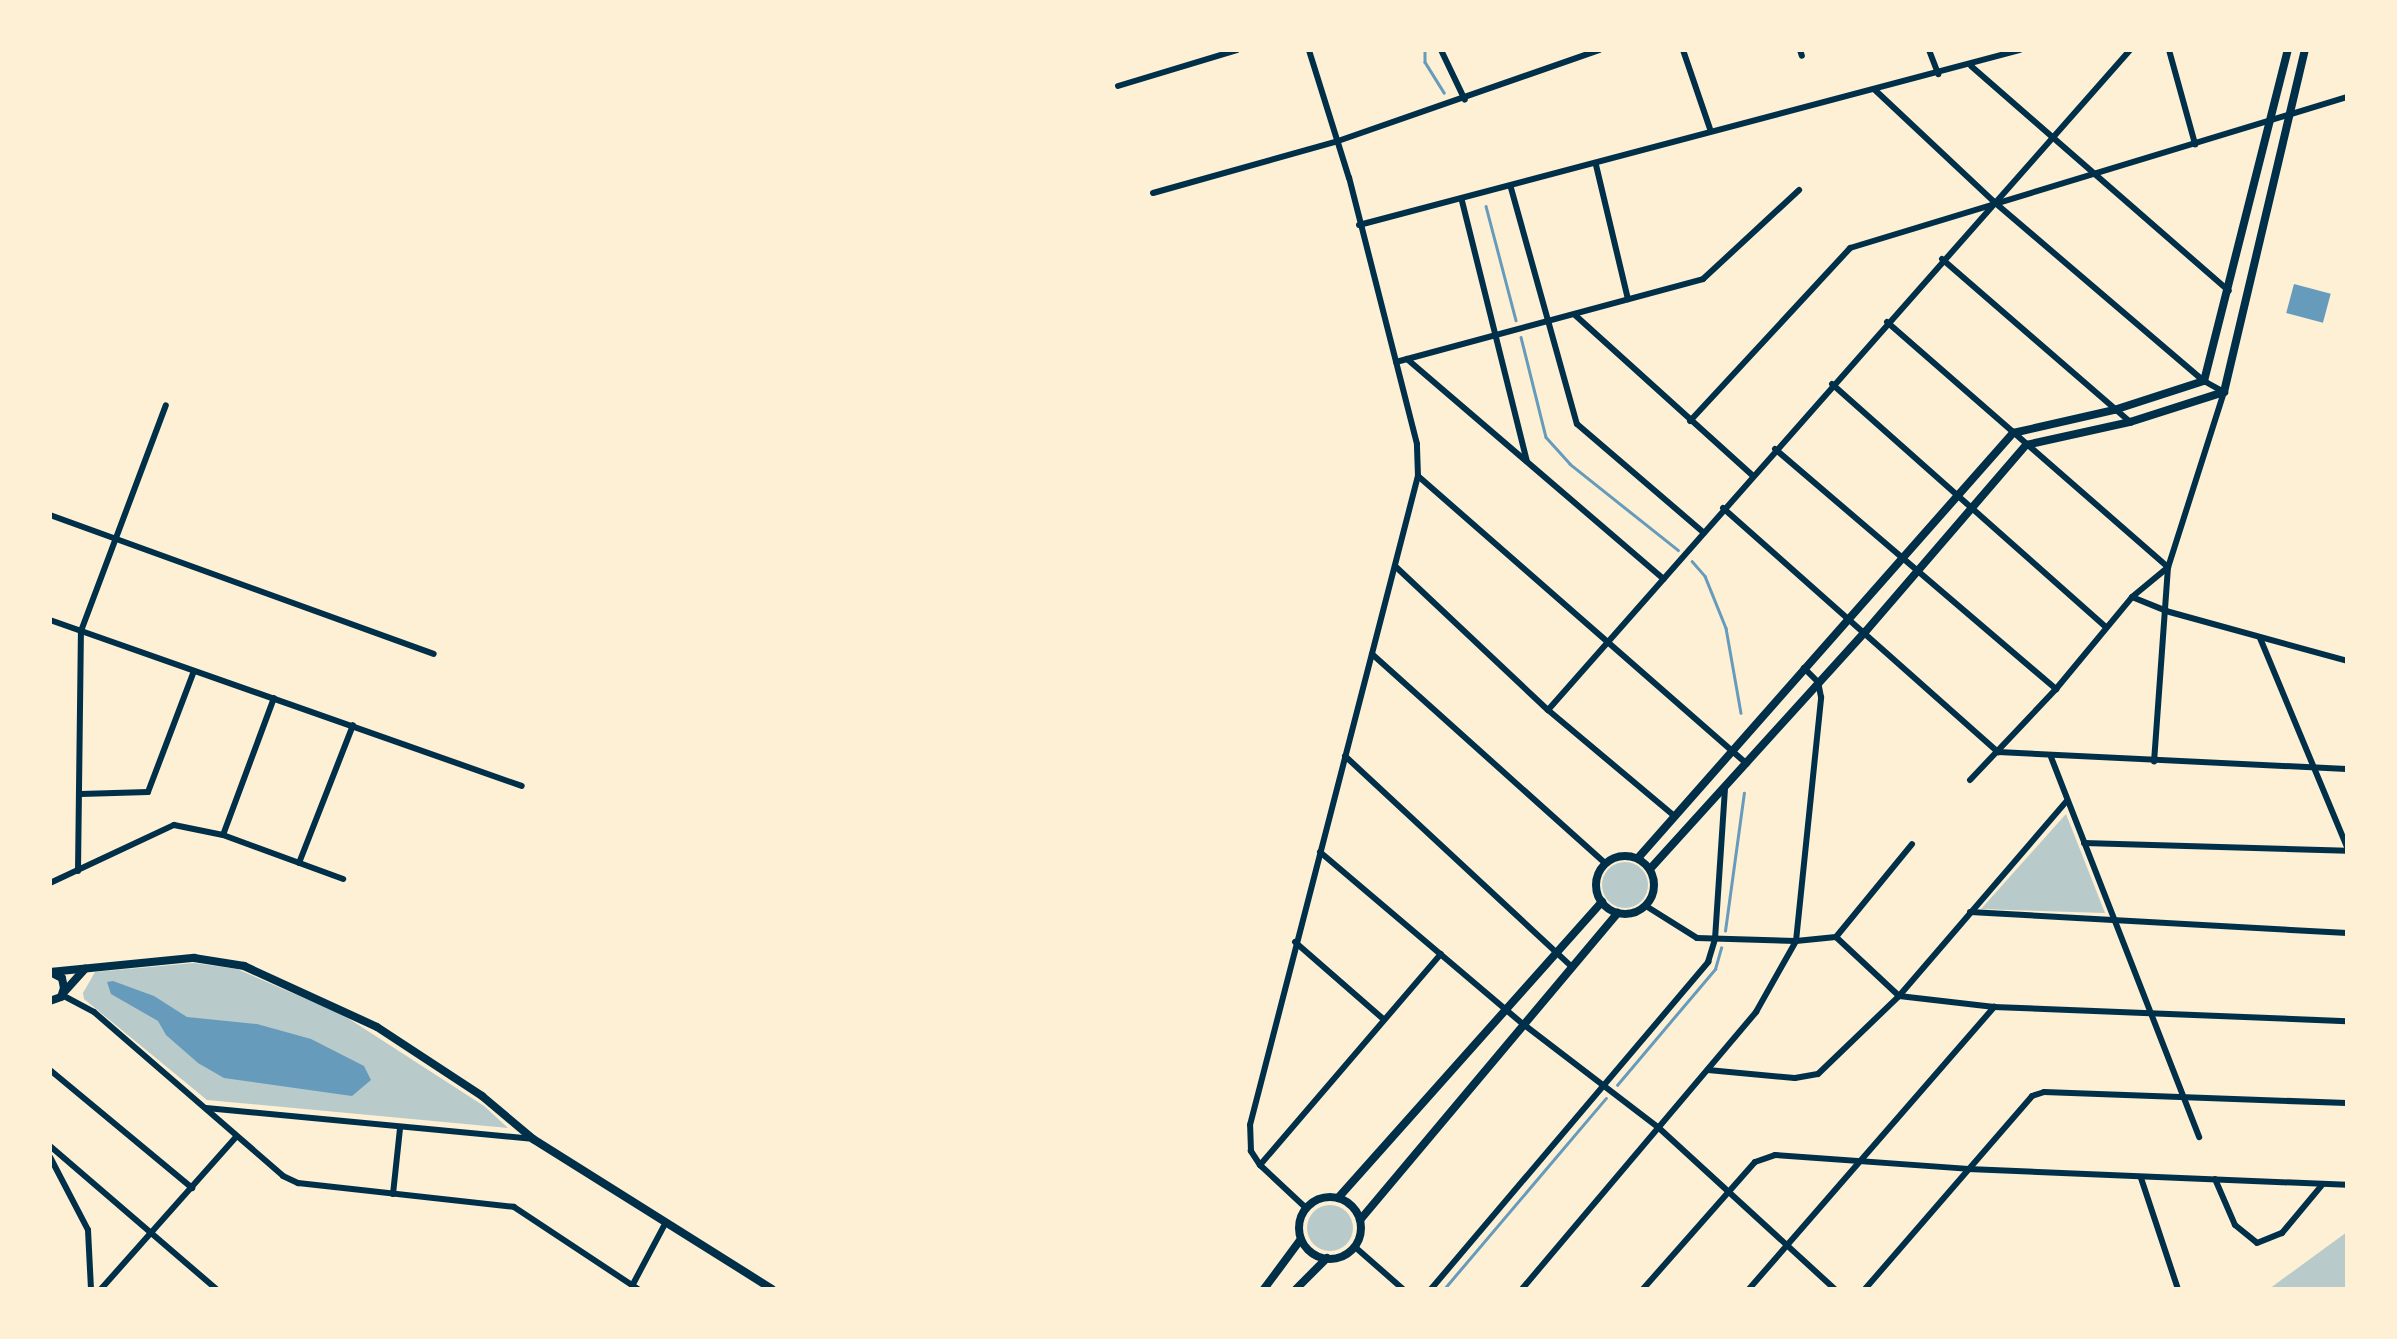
<!DOCTYPE html>
<html>
<head>
<meta charset="utf-8">
<style>
  body { margin:0 }
  #map { position:relative; width:2397px; height:1339px; overflow:hidden; background:#fdf0d5; font-family:Jost,sans-serif }
  div>[style] { position:absolute }
  .green>* { inset:0; background:#b9caca }
  .round { border-radius:50% }
  .water>* { inset:0; background:#669bbc; transform-origin:0 0 }
  .stream>* { height:2.5px; margin:-1.25px; padding:0 1.25px; transform-origin:1.25px; border-radius:1.25px; background:#669bbc }
  .minor>* { height:6px; margin:-3px; padding:0 3px; transform-origin:3px; border-radius:3px; background:#003049 }
  .tertiary>* { height:8px; margin:-4px; padding:0 4px; transform-origin:4px; border-radius:4px; background:#003049 }
  .tertiary>.ring { margin:-4px; padding:0; box-sizing:content-box; background:none; border:8px solid #003049; border-radius:50% }
  span { translate:-50% -50%; white-space:nowrap; text-align:center; line-height:1.15; -webkit-text-stroke:9px #fdf0d5; paint-order:stroke }
  .frame { position:absolute; inset:0; border:52px solid #fdf0d5; pointer-events:none }
</style>
</head>
<body>
<div id="map">
  <div class="green">
    <i style="clip-path:polygon(2066px 814px,2105px 913px,1981px 909px)"></i>
    <i class="round" style="left:1602px;top:862px;width:46px;height:46px"></i>
    <i style="clip-path:polygon(194px 963px,237px 969px,343px 1015px,484px 1106px,508px 1128px,207px 1100px,84px 999px,83px 993px,95px 972px)"></i>
    <i class="round" style="left:1307px;top:1205px;width:46px;height:46px"></i>
    <i style="clip-path:polygon(2347px 1232px,2347px 1289px,2269px 1289px)"></i>
  </div>
  <div class="water">
    <i style="left:2294px;top:284px;width:38px;height:30px;rotate:15deg"></i>
    <i style="clip-path:polygon(113px 981px,154px 996px,187px 1017px,257px 1024px,311px 1039px,364px 1066px,371px 1080px,352px 1096px,224px 1078px,198px 1063px,166px 1035px,158px 1021px,111px 994px,107px 982px)"></i>
  </div>
  <div class="stream">
    <i style="left:1425px;top:50px;width:12px;rotate:90deg"></i>
    <i style="left:1425px;top:62px;width:36px;rotate:58deg"></i>
    <i style="left:1486px;top:206px;width:118px;rotate:75.3deg"></i>
    <i style="left:1521px;top:337px;width:103px;rotate:76deg"></i>
    <i style="left:1546px;top:437px;width:36px;rotate:48deg"></i>
    <i style="left:1570px;top:464px;width:138px;rotate:38.5deg"></i>
    <i style="left:1692px;top:561px;width:20px;rotate:49deg"></i>
    <i style="left:1705px;top:576px;width:56px;rotate:68deg"></i>
    <i style="left:1726px;top:628px;width:86px;rotate:80deg"></i>
    <i style="left:1725px;top:931px;width:139px;rotate:-82.2deg"></i>
    <i style="left:1617px;top:1085px;width:152px;rotate:-49.8deg"></i>
    <i style="left:1715px;top:969px;width:22px;rotate:-74deg"></i>
    <i style="left:1444px;top:1289px;width:250px;rotate:-49.7deg"></i>
  </div>
  <div class="minor">
    <i style="left:1441px;top:50px;width:55px;rotate:64.4deg"></i>
    <i style="left:1683px;top:50px;width:83px;rotate:71.1deg"></i>
    <i style="left:1800px;top:50px;width:6px;rotate:72deg"></i>
    <i style="left:1929px;top:50px;width:26px;rotate:69deg"></i>
    <i style="left:2169px;top:50px;width:98px;rotate:74.5deg"></i>
    <i style="left:1971px;top:66px;width:342px;rotate:41.1deg"></i>
    <i style="left:1118px;top:86px;width:124px;rotate:-16.8deg"></i>
    <i style="left:1875px;top:90px;width:162px;rotate:43.2deg"></i>
    <i style="left:1993px;top:201px;width:277px;rotate:40.5deg"></i>
    <i style="left:2204px;top:381px;width:23px;rotate:29deg"></i>
    <i style="left:2224px;top:392px;width:184px;rotate:107.7deg"></i>
    <i style="left:2168px;top:567px;width:195px;rotate:94.1deg"></i>
    <i style="left:1596px;top:165px;width:138px;rotate:76.6deg"></i>
    <i style="left:1511px;top:188px;width:245px;rotate:74.4deg"></i>
    <i style="left:1577px;top:424px;width:167px;rotate:40.6deg"></i>
    <i style="left:1153px;top:193px;width:192px;rotate:-15.7deg"></i>
    <i style="left:1338px;top:141px;width:277px;rotate:-19.2deg"></i>
    <i style="left:1462px;top:201px;width:268px;rotate:76deg"></i>
    <i style="left:1359px;top:225px;width:684px;rotate:-14.83deg"></i>
    <i style="left:1942px;top:259px;width:249px;rotate:40.9deg"></i>
    <i style="left:1575px;top:315px;width:239px;rotate:42.1deg"></i>
    <i style="left:1887px;top:322px;width:373px;rotate:41.1deg"></i>
    <i style="left:1407px;top:359px;width:338px;rotate:40.6deg"></i>
    <i style="left:1396px;top:362px;width:318px;rotate:-15.1deg"></i>
    <i style="left:1703px;top:279px;width:131px;rotate:-42.8deg"></i>
    <i style="left:1832px;top:384px;width:365px;rotate:41.6deg"></i>
    <i style="left:1690px;top:421px;width:236px;rotate:-47.2deg"></i>
    <i style="left:1850px;top:248px;width:519px;rotate:-16.9deg"></i>
    <i style="left:1775px;top:449px;width:370px;rotate:40.5deg"></i>
    <i style="left:1418px;top:476px;width:437px;rotate:41.2deg"></i>
    <i style="left:1723px;top:508px;width:368px;rotate:41.6deg"></i>
    <i style="left:1998px;top:752px;width:349px;rotate:2.8deg"></i>
    <i style="left:50px;top:515px;width:408px;rotate:19.9deg"></i>
    <i style="left:1395px;top:566px;width:210px;rotate:43.3deg"></i>
    <i style="left:1548px;top:710px;width:163px;rotate:40deg"></i>
    <i style="left:2132px;top:597px;width:37px;rotate:22deg"></i>
    <i style="left:2166px;top:611px;width:188px;rotate:15.4deg"></i>
    <i style="left:50px;top:620px;width:500px;rotate:19.38deg"></i>
    <i style="left:2260px;top:638px;width:226px;rotate:67.4deg"></i>
    <i style="left:1372px;top:654px;width:313px;rotate:41.9deg"></i>
    <i style="left:1548px;top:710px;width:880px;rotate:-48.59deg"></i>
    <i style="left:1345px;top:756px;width:309px;rotate:42.9deg"></i>
    <i style="left:2051px;top:757px;width:408px;rotate:68.7deg"></i>
    <i style="left:1970px;top:780px;width:125px;rotate:-46.6deg"></i>
    <i style="left:2056px;top:689px;width:119px;rotate:-50.4deg"></i>
    <i style="left:2132px;top:597px;width:45px;rotate:-39.6deg"></i>
    <i style="left:81px;top:794px;width:67px;rotate:-1.7deg"></i>
    <i style="left:148px;top:792px;width:129px;rotate:-69.2deg"></i>
    <i style="left:223px;top:835px;width:146px;rotate:-69.6deg"></i>
    <i style="left:2084px;top:843px;width:263px;rotate:1.7deg"></i>
    <i style="left:1320px;top:852px;width:266px;rotate:40.3deg"></i>
    <i style="left:1523px;top:1024px;width:171px;rotate:37.4deg"></i>
    <i style="left:1659px;top:1128px;width:239px;rotate:42.5deg"></i>
    <i style="left:299px;top:863px;width:148px;rotate:-68.6deg"></i>
    <i style="left:78px;top:871px;width:240px;rotate:-89.3deg"></i>
    <i style="left:81px;top:631px;width:241px;rotate:-69.4deg"></i>
    <i style="left:50px;top:883px;width:137px;rotate:-25.1deg"></i>
    <i style="left:174px;top:825px;width:50px;rotate:11.5deg"></i>
    <i style="left:223px;top:835px;width:128px;rotate:20.1deg"></i>
    <i style="left:1646px;top:906px;width:60px;rotate:32.1deg"></i>
    <i style="left:1697px;top:938px;width:99px;rotate:1.7deg"></i>
    <i style="left:1796px;top:941px;width:40px;rotate:-5.7deg"></i>
    <i style="left:1836px;top:937px;width:120px;rotate:-50.7deg"></i>
    <i style="left:1970px;top:912px;width:378px;rotate:3.2deg"></i>
    <i style="left:1836px;top:937px;width:86px;rotate:43.1deg"></i>
    <i style="left:1899px;top:996px;width:96px;rotate:6.6deg"></i>
    <i style="left:1994px;top:1007px;width:353px;rotate:2.3deg"></i>
    <i style="left:1295px;top:942px;width:116px;rotate:41.1deg"></i>
    <i style="left:62px;top:995px;width:36px;rotate:28deg"></i>
    <i style="left:94px;top:1012px;width:250px;rotate:40.9deg"></i>
    <i style="left:283px;top:1176px;width:17px;rotate:25deg"></i>
    <i style="left:298px;top:1183px;width:217px;rotate:6.3deg"></i>
    <i style="left:514px;top:1207px;width:149px;rotate:33.5deg"></i>
    <i style="left:50px;top:1070px;width:185px;rotate:39.7deg"></i>
    <i style="left:1708px;top:1070px;width:87px;rotate:5.3deg"></i>
    <i style="left:1795px;top:1078px;width:23px;rotate:-10deg"></i>
    <i style="left:1818px;top:1074px;width:112px;rotate:-43.9deg"></i>
    <i style="left:1899px;top:996px;width:256px;rotate:-49.3deg"></i>
    <i style="left:206px;top:1108px;width:327px;rotate:5.4deg"></i>
    <i style="left:50px;top:1146px;width:219px;rotate:40.7deg"></i>
    <i style="left:50px;top:1157px;width:82px;rotate:62.5deg"></i>
    <i style="left:88px;top:1230px;width:59px;rotate:87.1deg"></i>
    <i style="left:1260px;top:1165px;width:278px;rotate:-49.4deg"></i>
    <i style="left:2141px;top:1178px;width:117px;rotate:71.6deg"></i>
    <i style="left:2215px;top:1179px;width:50px;rotate:66.5deg"></i>
    <i style="left:2235px;top:1225px;width:28px;rotate:39deg"></i>
    <i style="left:2257px;top:1243px;width:27px;rotate:-22deg"></i>
    <i style="left:2282px;top:1233px;width:62px;rotate:-50.2deg"></i>
    <i style="left:393px;top:1194px;width:65px;rotate:-83.9deg"></i>
    <i style="left:1306px;top:1208px;width:63px;rotate:-136.9deg"></i>
    <i style="left:1260px;top:1165px;width:17px;rotate:-123deg"></i>
    <i style="left:1251px;top:1151px;width:26px;rotate:-92deg"></i>
    <i style="left:1250px;top:1125px;width:670px;rotate:-75.49deg"></i>
    <i style="left:1418px;top:476px;width:32px;rotate:-92deg"></i>
    <i style="left:1417px;top:444px;width:275px;rotate:-104.3deg"></i>
    <i style="left:1349px;top:178px;width:134px;rotate:-107.4deg"></i>
    <i style="left:1355px;top:1247px;width:64px;rotate:41.2deg"></i>
    <i style="left:632px;top:1286px;width:72px;rotate:-62deg"></i>
    <i style="left:101px;top:1289px;width:203px;rotate:-48.4deg"></i>
    <i style="left:1431px;top:1289px;width:429px;rotate:-49.7deg"></i>
    <i style="left:1708px;top:962px;width:24px;rotate:-73deg"></i>
    <i style="left:1715px;top:939px;width:152px;rotate:-86.2deg"></i>
    <i style="left:1522px;top:1289px;width:363px;rotate:-49.8deg"></i>
    <i style="left:1756px;top:1012px;width:81px;rotate:-60.6deg"></i>
    <i style="left:1796px;top:941px;width:245px;rotate:-84.1deg"></i>
    <i style="left:1821px;top:697px;width:15px;rotate:-101deg"></i>
    <i style="left:1818px;top:682px;width:20px;rotate:-135deg"></i>
    <i style="left:1643px;top:1289px;width:169px;rotate:-48.6deg"></i>
    <i style="left:1755px;top:1162px;width:21px;rotate:-19deg"></i>
    <i style="left:1775px;top:1155px;width:194px;rotate:4.1deg"></i>
    <i style="left:1968px;top:1169px;width:379px;rotate:2.4deg"></i>
    <i style="left:1749px;top:1289px;width:374px;rotate:-49deg"></i>
    <i style="left:1865px;top:1289px;width:255px;rotate:-49.1deg"></i>
    <i style="left:2032px;top:1096px;width:13px;rotate:-18deg"></i>
    <i style="left:2044px;top:1092px;width:303px;rotate:2.1deg"></i>
  </div>
  <div class="tertiary">
    <i class="ring" style="left:1596px;top:856px;width:50px;height:50px"></i>
    <i style="left:1638px;top:858px;width:567px;rotate:-48.58deg"></i>
    <i style="left:2013px;top:433px;width:104px;rotate:-12.8deg"></i>
    <i style="left:2114px;top:410px;width:95px;rotate:-17.9deg"></i>
    <i style="left:2204px;top:381px;width:341px;rotate:-75.8deg"></i>
    <i style="left:1650px;top:869px;width:321px;rotate:-47.8deg"></i>
    <i style="left:1866px;top:631px;width:245px;rotate:-49.3deg"></i>
    <i style="left:2026px;top:445px;width:107px;rotate:-12.5deg"></i>
    <i style="left:2130px;top:422px;width:99px;rotate:-17.7deg"></i>
    <i style="left:2224px;top:392px;width:351px;rotate:-76.7deg"></i>
    <i style="left:50px;top:972px;width:145px;rotate:-5.6deg"></i>
    <i style="left:194px;top:958px;width:51px;rotate:9.1deg"></i>
    <i style="left:244px;top:966px;width:146px;rotate:24.6deg"></i>
    <i style="left:377px;top:1027px;width:126px;rotate:33.3deg"></i>
    <i style="left:482px;top:1096px;width:67px;rotate:40.1deg"></i>
    <i style="left:533px;top:1139px;width:282px;rotate:32.1deg"></i>
    <i style="left:50px;top:972px;width:13px;rotate:27deg"></i>
    <i style="left:62px;top:978px;width:10px;rotate:79deg"></i>
    <i style="left:64px;top:988px;width:9px;rotate:108deg"></i>
    <i style="left:61px;top:997px;width:12px;rotate:160deg"></i>
    <i style="left:65px;top:991px;width:30px;rotate:-48deg"></i>
    <i class="ring" style="left:1299px;top:1197px;width:54px;height:54px"></i>
    <i style="left:1338px;top:1198px;width:397px;rotate:-48.3deg"></i>
    <i style="left:1360px;top:1220px;width:401px;rotate:-50deg"></i>
    <i style="left:1264px;top:1289px;width:62px;rotate:-53.5deg"></i>
    <i style="left:1296px;top:1289px;width:44px;rotate:-45deg"></i>
  </div>
  <div class="frame"></div>
</div>
</body>
</html>
